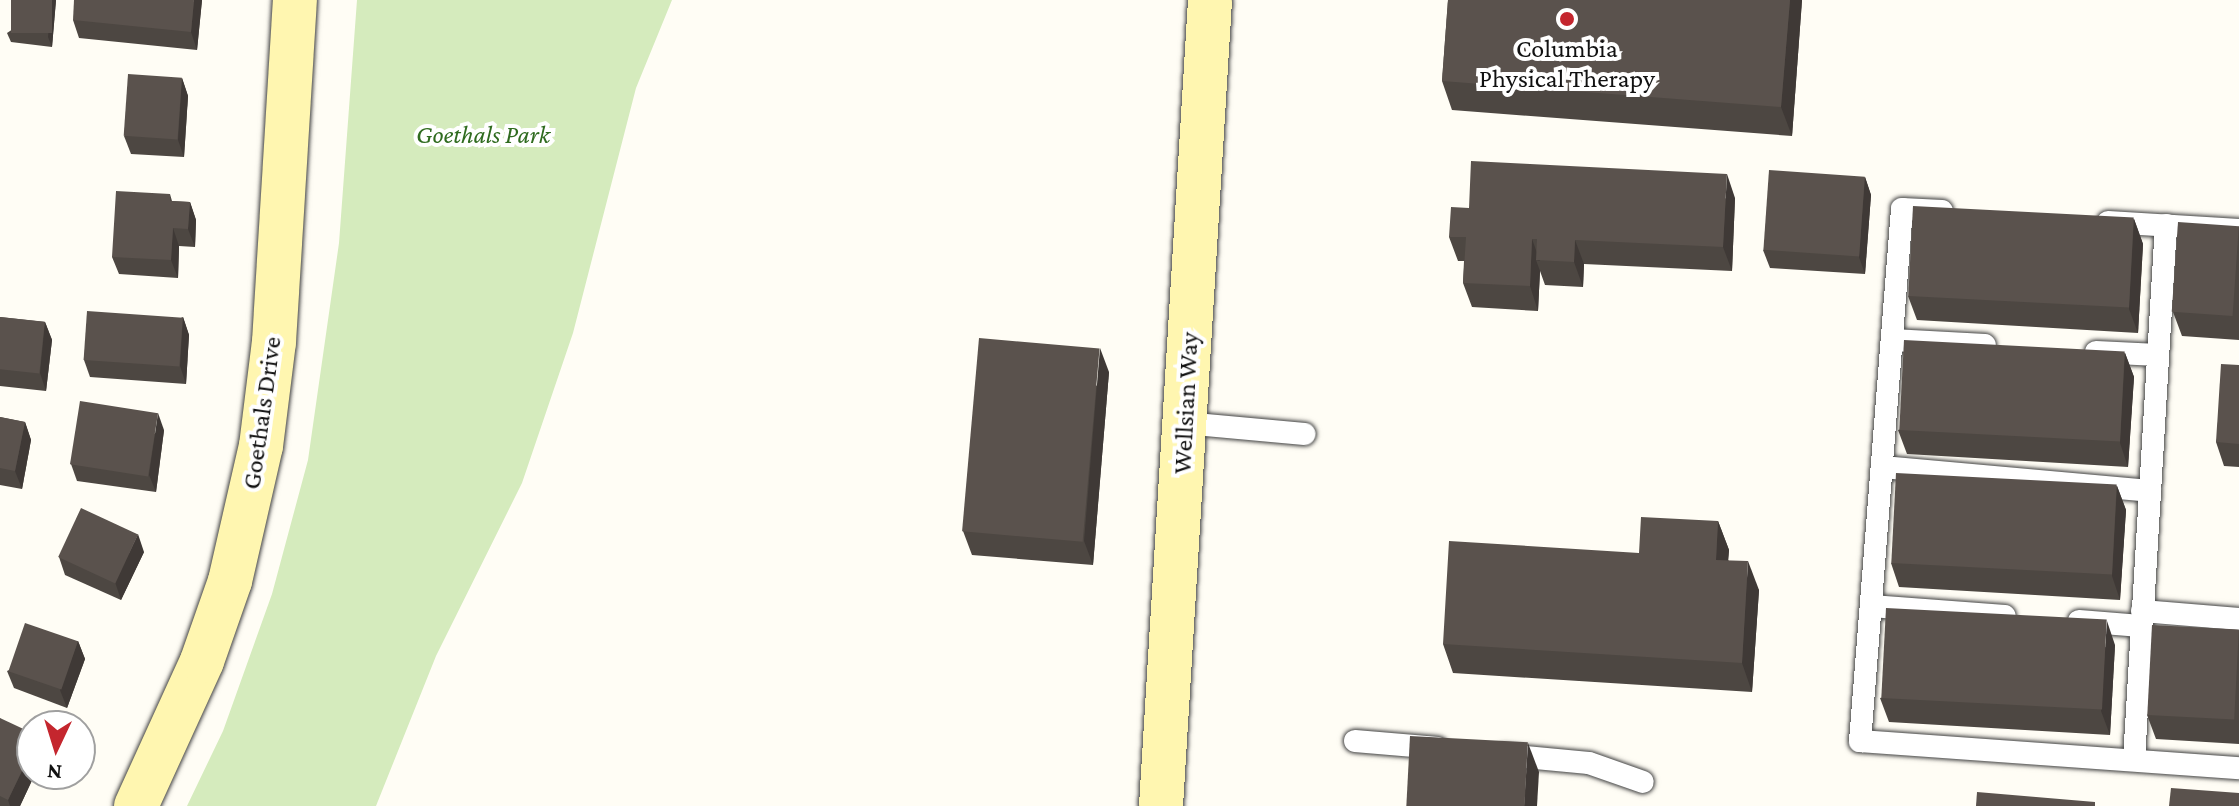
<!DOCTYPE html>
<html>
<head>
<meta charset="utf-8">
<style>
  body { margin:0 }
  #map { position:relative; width:2239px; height:806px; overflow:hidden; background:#fffdf5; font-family:"Crimson Pro",serif }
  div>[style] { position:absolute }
  .green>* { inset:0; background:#d5ebbd }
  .roads { filter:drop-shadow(0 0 2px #444) drop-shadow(0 0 2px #444) }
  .lane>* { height:22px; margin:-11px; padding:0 11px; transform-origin:11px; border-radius:11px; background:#fff }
  .secondary>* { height:44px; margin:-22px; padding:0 22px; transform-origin:22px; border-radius:22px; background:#fff6b0 }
  .wall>* { inset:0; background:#4d4742 }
  .shaded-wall>* { inset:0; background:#3f3936 }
  .building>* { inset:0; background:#5a524d; transform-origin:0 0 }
  .dots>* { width:22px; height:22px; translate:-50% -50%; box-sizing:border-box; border:4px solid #fff; border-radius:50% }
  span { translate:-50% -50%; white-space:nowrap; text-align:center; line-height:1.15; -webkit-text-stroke:8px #fff; paint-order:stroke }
  .poi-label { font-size:26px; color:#111 }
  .park-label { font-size:26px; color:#2f6b1f; font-style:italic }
  .street-label { font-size:26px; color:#111 }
  .north { position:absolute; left:16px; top:710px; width:80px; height:80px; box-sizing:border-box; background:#fff; border:2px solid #a0a0a0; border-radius:50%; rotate:184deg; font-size:22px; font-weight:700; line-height:32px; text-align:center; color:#111 }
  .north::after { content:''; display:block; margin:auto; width:28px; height:36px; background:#c4262e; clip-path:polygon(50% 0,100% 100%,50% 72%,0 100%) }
</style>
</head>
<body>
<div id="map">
  <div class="green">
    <i style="clip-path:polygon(357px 0,672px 0,636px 88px,573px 333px,522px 483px,436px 656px,376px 806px,187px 806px,223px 731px,272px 594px,308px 460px,339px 243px)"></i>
  </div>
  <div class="roads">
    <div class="lane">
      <i style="left:1942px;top:211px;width:40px;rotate:-177.1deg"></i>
      <i style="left:1902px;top:209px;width:534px;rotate:94.51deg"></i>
      <i style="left:1860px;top:741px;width:380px;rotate:4.1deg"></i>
      <i style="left:2108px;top:222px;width:131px;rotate:3.5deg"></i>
      <i style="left:1892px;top:340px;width:93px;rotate:3.1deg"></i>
      <i style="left:2096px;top:352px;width:62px;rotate:2.8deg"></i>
      <i style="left:1184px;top:423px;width:121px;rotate:5.2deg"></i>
      <i style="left:1882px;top:467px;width:269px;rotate:5.1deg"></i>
      <i style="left:1871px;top:606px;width:134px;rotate:4.3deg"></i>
      <i style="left:2142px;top:611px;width:97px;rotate:4.7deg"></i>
      <i style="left:2079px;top:621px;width:62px;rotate:4.6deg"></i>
      <i style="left:1355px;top:741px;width:83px;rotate:4.8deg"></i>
      <i style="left:1504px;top:755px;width:85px;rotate:5.4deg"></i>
      <i style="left:1589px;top:763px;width:57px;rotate:19.4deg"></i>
      <i style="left:2134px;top:760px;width:536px;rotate:-86.58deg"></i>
    </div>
    <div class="secondary">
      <i style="left:136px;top:806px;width:159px;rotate:-65.5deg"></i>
      <i style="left:202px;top:661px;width:85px;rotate:-70.7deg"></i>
      <i style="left:230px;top:581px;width:139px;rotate:-77.1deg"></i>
      <i style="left:261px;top:446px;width:105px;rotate:-82.9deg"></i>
      <i style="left:274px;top:342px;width:343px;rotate:-86.5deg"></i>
      <i style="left:1161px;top:806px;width:807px;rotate:-86.52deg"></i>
    </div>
  </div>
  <div class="wall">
    <i style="clip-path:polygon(56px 0,52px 47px,11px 42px,7px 33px)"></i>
    <i style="clip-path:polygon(202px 0,197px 50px,79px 38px,73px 20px)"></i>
    <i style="clip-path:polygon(1448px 0,1802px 0,1792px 136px,1452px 110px,1442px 81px)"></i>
    <i style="clip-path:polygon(182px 78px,188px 96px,184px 157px,131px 154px,124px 136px)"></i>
    <i style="clip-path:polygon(1865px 177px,1871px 195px,1865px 274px,1770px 268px,1763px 250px)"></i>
    <i style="clip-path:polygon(170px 194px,172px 201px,190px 202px,196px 220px,195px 247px,179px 246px,178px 278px,119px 274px,112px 257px)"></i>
    <i style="clip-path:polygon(1735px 198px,1732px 271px,1584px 264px,1583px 287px,1545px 285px,1540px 271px,1538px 311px,1472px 307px,1463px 283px,1464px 261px,1458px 261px,1449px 237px,1469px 208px)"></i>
    <i style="clip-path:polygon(2134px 219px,2143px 244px,2138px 333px,1917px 320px,1908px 296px)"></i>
    <i style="clip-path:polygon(2239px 226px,2239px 340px,2182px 336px,2173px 312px)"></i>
    <i style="clip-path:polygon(0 317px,45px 322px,52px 340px,46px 391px,0 386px)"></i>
    <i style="clip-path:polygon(183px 317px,189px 335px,186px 384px,90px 377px,84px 360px)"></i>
    <i style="clip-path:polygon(2125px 353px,2134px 377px,2128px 467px,1907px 454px,1898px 430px)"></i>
    <i style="clip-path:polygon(2239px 365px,2239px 467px,2224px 466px,2216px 442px)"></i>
    <i style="clip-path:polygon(1109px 372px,1093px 565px,972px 555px,963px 531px)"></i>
    <i style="clip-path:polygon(0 417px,25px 422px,31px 440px,22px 489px,0 485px)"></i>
    <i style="clip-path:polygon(164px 430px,156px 492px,77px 481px,71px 464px)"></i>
    <i style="clip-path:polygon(2117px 486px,2126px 510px,2120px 600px,1899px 587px,1891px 563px)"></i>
    <i style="clip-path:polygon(1718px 521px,1729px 550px,1728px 560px,1759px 590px,1752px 692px,1453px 673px,1443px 644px,1639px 553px)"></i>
    <i style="clip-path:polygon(144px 552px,121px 600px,65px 575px,59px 557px)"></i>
    <i style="clip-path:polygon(2239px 630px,2239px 744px,2156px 739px,2147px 715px)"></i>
    <i style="clip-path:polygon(78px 641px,85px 659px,67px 708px,14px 688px,7px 671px)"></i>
    <i style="clip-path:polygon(2115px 645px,2110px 735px,1889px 722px,1880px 698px)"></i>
    <i style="clip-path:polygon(0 718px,32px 774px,35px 774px,20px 806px,0 806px)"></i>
  </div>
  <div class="shaded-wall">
    <i style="clip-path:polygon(52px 0,56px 0,52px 47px,48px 37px)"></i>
    <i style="clip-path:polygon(194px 0,202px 0,197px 50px,191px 32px)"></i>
    <i style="clip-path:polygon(1790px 0,1802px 0,1792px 136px,1781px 107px)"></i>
    <i style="clip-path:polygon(182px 78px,188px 96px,184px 157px,178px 140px)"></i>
    <i style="clip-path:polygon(1727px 174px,1735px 198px,1732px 271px,1723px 247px)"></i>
    <i style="clip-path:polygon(1865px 177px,1871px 195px,1865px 274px,1859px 257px)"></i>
    <i style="clip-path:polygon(190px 202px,196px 220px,195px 247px,188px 229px)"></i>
    <i style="clip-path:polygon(2134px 219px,2143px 244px,2138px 333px,2129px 309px)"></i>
    <i style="clip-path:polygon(173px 228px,179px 246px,178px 278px,171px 260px)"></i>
    <i style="clip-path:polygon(1532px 239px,1540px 261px,1536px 260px,1540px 271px,1538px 311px,1530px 286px)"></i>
    <i style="clip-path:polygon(1575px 240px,1584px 264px,1583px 287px,1574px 262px)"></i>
    <i style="clip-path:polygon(183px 317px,189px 335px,186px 384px,180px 366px)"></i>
    <i style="clip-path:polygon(45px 322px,52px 340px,46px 391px,40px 373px)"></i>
    <i style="clip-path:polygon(1100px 348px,1109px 372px,1093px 565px,1084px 541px)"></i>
    <i style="clip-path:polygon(2125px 353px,2134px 377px,2128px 467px,2120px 443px)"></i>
    <i style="clip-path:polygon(158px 413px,164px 430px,156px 492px,149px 475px)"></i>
    <i style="clip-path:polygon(25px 422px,31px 440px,22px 489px,15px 471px)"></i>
    <i style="clip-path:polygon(2117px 486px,2126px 510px,2120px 600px,2112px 576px)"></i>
    <i style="clip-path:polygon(1718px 521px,1729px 550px,1726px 589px,1716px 560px)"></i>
    <i style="clip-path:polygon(138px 534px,144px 552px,121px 600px,115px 582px)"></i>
    <i style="clip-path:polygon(1748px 561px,1759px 590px,1752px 692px,1742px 663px)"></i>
    <i style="clip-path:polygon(2107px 621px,2115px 645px,2110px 735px,2101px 711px)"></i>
    <i style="clip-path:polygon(78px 641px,85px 659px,67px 708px,60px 690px)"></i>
    <i style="clip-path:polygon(1528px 743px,1539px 772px,1537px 806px,1524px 806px)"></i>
    <i style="clip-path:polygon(32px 750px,32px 774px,35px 774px,20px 806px,10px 806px,8px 800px)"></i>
  </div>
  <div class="building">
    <i style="left:11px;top:0;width:41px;height:33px"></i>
    <i style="clip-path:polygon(74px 0,194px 0,191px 32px,73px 20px)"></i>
    <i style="clip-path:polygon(1448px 0,1790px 0,1781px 107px,1442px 81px)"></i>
    <i style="left:128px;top:74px;width:54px;height:62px;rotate:4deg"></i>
    <i style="clip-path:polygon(1471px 161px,1727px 174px,1723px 247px,1575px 240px,1574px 262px,1536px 260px,1537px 239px,1532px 239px,1530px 286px,1463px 283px,1466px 237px,1449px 237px,1451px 207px,1469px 208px)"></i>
    <i style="left:1769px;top:170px;width:96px;height:80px;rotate:4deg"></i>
    <i style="clip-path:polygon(116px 191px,170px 194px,170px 201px,190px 202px,188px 229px,173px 228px,171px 260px,112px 257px)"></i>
    <i style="left:1913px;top:206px;width:221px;height:90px;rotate:3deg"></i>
    <i style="left:2178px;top:222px;width:61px;height:90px;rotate:4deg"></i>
    <i style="left:87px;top:311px;width:96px;height:49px;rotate:4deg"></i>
    <i style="left:0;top:317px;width:45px;height:52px;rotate:6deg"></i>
    <i style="left:979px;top:338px;width:121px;height:194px;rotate:5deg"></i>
    <i style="left:1904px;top:340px;width:221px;height:90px;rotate:3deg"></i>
    <i style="clip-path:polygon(2221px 364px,2239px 365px,2239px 444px,2216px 442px)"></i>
    <i style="left:80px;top:401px;width:79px;height:64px;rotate:9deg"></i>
    <i style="clip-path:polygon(0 417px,25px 422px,15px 471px,0 468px)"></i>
    <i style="left:1896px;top:473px;width:221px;height:90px;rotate:3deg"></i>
    <i style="left:81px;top:508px;width:63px;height:54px;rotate:25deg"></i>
    <i style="clip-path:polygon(1641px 517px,1718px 521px,1716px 560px,1748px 561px,1742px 663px,1443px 644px,1449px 541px,1639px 553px)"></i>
    <i style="left:1886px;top:608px;width:221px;height:90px;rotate:3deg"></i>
    <i style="left:25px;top:623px;width:56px;height:51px;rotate:19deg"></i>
    <i style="left:2152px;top:625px;width:87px;height:90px;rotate:3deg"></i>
    <i style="clip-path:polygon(0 718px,32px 733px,32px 750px,8px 800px,0 796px)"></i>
    <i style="left:1410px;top:736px;width:118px;height:70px;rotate:3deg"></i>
    <i style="clip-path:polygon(2171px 788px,2239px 793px,2239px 806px,2169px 806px)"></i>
    <i style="clip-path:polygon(1977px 792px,2095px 802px,2095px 806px,1976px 806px)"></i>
  </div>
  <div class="dots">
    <i style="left:1567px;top:19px;background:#c4262e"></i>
  </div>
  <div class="poi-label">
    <span style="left:1567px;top:64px">Columbia<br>Physical Therapy</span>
  </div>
  <div class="park-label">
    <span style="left:483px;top:135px">Goethals Park</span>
  </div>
  <div class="street-label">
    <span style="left:1186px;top:403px;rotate:-87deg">Wellsian Way</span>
    <span style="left:262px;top:413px;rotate:-82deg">Goethals Drive</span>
  </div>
  <div class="north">N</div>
</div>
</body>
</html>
